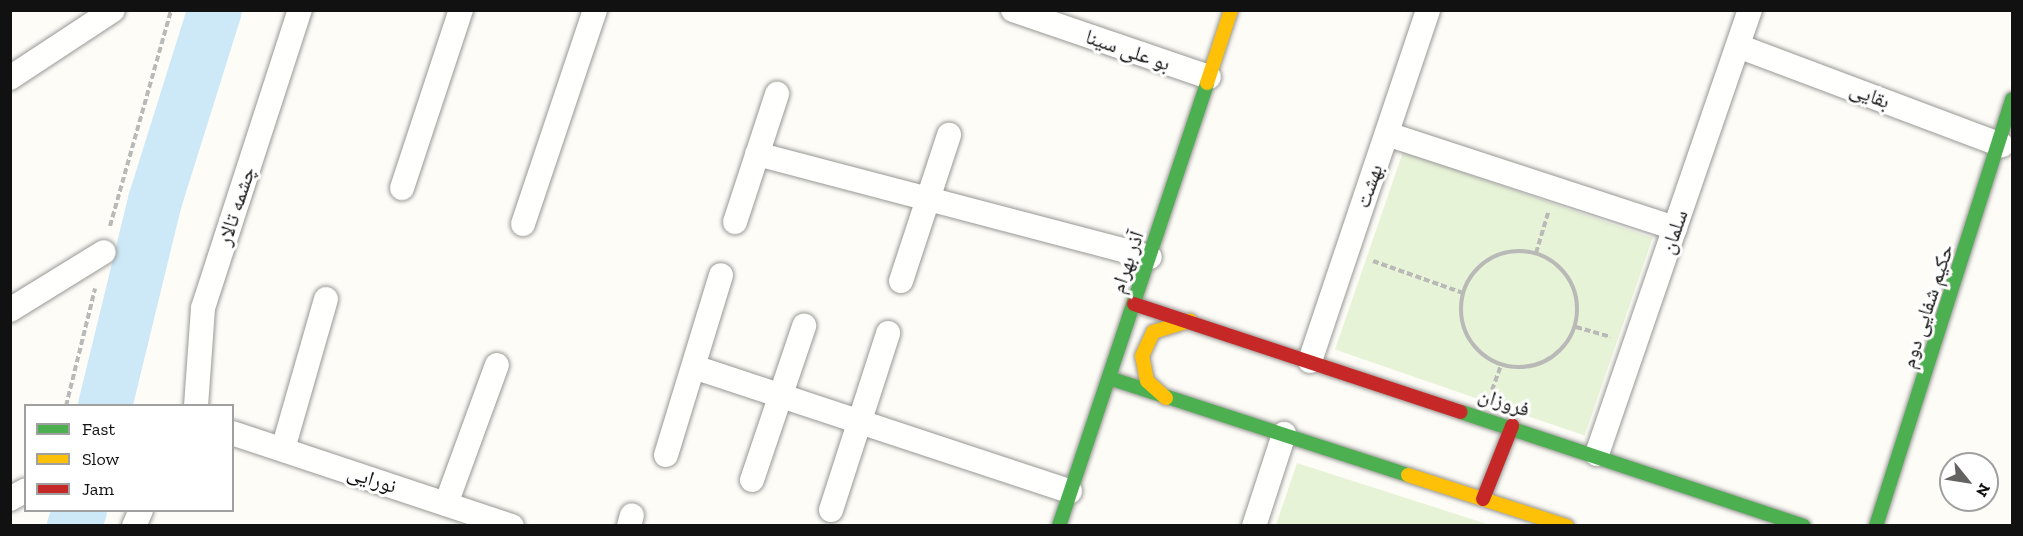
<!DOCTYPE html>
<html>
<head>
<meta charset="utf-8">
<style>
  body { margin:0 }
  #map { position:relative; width:2023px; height:536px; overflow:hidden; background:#fdfcf7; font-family:"Zilla Slab","Noto Naskh Arabic",serif }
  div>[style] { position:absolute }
  .green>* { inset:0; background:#e7f3d7; transform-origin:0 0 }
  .river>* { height:54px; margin:-27px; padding:0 27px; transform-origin:27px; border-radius:27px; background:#cde8f7 }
  .path>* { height:4px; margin-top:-2px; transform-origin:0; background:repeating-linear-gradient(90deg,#b9b9b8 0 6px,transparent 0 9px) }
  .path>.ring { margin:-2px; padding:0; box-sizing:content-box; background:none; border:4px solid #b9b9b8; border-radius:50% }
  .roads { filter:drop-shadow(0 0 2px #979795) drop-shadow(0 0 2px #979795) }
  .street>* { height:24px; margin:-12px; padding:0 12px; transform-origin:12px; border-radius:12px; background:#fffffe }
  .fast>* { height:14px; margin:-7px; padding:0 7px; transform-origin:7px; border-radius:7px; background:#4caf50 }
  .slow>* { height:14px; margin:-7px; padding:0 7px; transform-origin:7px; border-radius:7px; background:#ffc107 }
  .jam>* { height:14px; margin:-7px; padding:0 7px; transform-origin:7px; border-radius:7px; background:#c62828 }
  span { translate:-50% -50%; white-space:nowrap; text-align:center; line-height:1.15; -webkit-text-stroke:6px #fff; paint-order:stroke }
  .street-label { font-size:21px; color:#111 }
  .frame { position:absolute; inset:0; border:12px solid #111; pointer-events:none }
  .legend { position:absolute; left:24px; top:404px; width:210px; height:108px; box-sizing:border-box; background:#fff; border:2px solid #a0a0a0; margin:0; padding:8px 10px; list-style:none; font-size:18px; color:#111 }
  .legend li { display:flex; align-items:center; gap:12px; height:30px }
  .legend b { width:30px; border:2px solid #a0a0a0 }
  .north { position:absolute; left:1939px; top:452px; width:60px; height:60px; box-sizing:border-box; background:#fff; border:2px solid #a0a0a0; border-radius:50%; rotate:120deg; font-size:16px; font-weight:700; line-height:24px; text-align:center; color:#111 }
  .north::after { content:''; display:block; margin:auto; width:21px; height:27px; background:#646362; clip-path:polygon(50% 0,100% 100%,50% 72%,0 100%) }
</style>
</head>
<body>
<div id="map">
  <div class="green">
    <i style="left:1403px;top:152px;width:264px;height:209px;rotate:19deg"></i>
    <i style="clip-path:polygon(1297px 463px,1490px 525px,1276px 525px)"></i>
  </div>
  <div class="river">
    <i style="left:105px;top:406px;width:211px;rotate:-76.3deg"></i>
    <i style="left:155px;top:201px;width:200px;rotate:-72.6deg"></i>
    <i style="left:74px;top:526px;width:17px;rotate:-69deg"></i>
  </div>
  <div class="path">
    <i style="left:110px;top:226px;width:224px;rotate:-74.2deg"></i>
    <i class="ring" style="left:1461px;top:251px;width:112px;height:112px"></i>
    <i style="left:1536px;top:253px;width:42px;rotate:-73.3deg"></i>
    <i style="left:1373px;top:261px;width:96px;rotate:19.6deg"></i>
    <i style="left:1576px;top:327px;width:36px;rotate:16deg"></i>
    <i style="left:1492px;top:390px;width:27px;rotate:-70deg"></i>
    <i style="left:66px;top:406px;width:121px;rotate:-76.1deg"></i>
  </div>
  <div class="roads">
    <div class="street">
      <i style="left:1013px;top:10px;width:207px;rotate:18.9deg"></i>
      <i style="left:1738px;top:46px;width:282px;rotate:20.6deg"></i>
      <i style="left:10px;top:78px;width:123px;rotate:-33.4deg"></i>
      <i style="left:1387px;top:134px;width:303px;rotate:18.1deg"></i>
      <i style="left:757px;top:154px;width:406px;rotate:14.7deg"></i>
      <i style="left:402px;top:188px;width:188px;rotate:-71.7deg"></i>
      <i style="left:735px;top:222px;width:135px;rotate:-71.8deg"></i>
      <i style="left:523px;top:224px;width:226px;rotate:-71.4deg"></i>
      <i style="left:901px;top:281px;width:154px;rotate:-71.8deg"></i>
      <i style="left:10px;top:310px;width:110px;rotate:-31.7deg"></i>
      <i style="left:1310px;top:361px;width:370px;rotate:-71.4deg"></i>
      <i style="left:694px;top:367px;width:396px;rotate:18.3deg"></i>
      <i style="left:196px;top:406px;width:98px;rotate:-85.9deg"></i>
      <i style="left:203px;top:308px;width:313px;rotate:-72deg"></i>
      <i style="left:232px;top:433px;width:295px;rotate:18.4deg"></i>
      <i style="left:283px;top:449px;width:156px;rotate:-74deg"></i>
      <i style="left:1597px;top:454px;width:470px;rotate:-71deg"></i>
      <i style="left:666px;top:455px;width:188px;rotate:-73deg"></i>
      <i style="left:752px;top:480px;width:163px;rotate:-71.3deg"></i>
      <i style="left:10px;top:499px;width:18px;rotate:-29deg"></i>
      <i style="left:446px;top:504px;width:148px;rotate:-69.9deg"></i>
      <i style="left:831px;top:510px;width:186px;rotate:-72.1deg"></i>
      <i style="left:134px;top:526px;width:17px;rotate:-66deg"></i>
      <i style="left:629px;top:526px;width:11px;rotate:-75deg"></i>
      <i style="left:1254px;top:526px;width:97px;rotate:-71.9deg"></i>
    </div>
    <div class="fast">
      <i style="left:1109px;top:378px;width:314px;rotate:18deg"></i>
      <i style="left:1461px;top:412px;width:361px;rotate:18.4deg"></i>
      <i style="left:1059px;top:526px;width:467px;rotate:-71.5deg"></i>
      <i style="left:1876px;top:526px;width:448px;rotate:-72.3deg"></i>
    </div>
    <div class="slow">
      <i style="left:1207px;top:83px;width:77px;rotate:-71.8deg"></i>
      <i style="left:1166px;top:398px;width:25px;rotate:-138deg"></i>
      <i style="left:1147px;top:381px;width:25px;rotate:-101deg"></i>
      <i style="left:1142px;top:356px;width:26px;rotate:-65deg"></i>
      <i style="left:1153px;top:332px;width:39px;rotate:-17deg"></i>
      <i style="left:1408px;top:475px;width:167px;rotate:17.8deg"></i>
    </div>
    <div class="jam">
      <i style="left:1134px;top:304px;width:344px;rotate:18.3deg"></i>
      <i style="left:1483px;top:499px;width:79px;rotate:-68.3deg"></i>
    </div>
  </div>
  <div class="street-label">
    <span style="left:1128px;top:50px;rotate:19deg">بو علی سینا</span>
    <span style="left:1870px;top:95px;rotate:21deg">بقایی</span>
    <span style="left:1369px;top:186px;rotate:-71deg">بهشت</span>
    <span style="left:236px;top:206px;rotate:-72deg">چشمه تالار</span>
    <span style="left:1674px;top:232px;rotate:-71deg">سلمان</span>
    <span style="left:1127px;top:262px;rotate:-71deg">آذر بهرام</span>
    <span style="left:1927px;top:306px;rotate:-72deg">حکیم شفایی دوم</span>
    <span style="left:1504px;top:402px;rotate:18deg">فروزان</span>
    <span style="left:372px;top:479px;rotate:18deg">نورایی</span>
  </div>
  <div class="frame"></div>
  <ul class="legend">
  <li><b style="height:8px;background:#4caf50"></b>Fast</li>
  <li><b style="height:8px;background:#ffc107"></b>Slow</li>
  <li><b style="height:8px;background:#c62828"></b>Jam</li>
  </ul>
  <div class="north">N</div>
</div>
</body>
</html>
